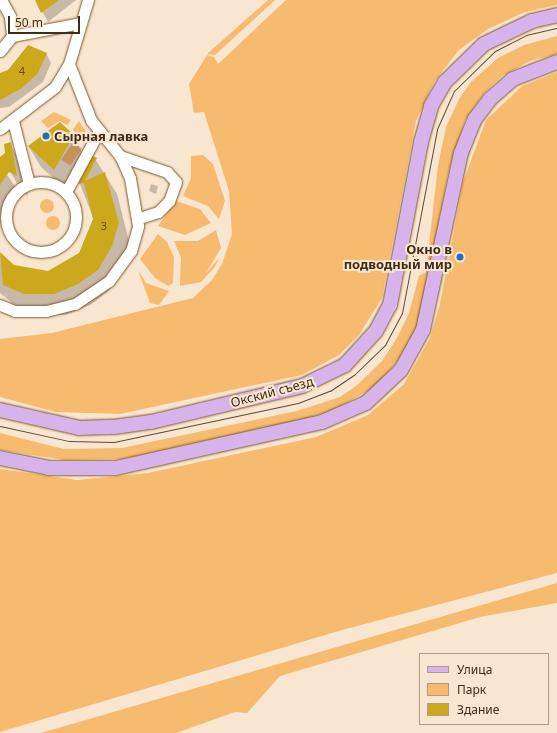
<!DOCTYPE html>
<html>
<head>
<meta charset="utf-8">
<style>
  body { margin:0 }
  #map { position:relative; width:557px; height:733px; overflow:hidden; background:#f9e6d1; font-family:"Noto Sans",sans-serif }
  div>[style] { position:absolute }
  .green>* { inset:0; background:#f6bb6f; transform-origin:0 0 }
  .round { border-radius:50% }
  .shadow>* { inset:0; background:#0003 }
  .building>* { inset:0; background:#cca81c }
  .roads { filter:drop-shadow(0 0 1px #7e5720) drop-shadow(0 0 1px #7e5720) }
  .minor>* { height:11px; margin:-5.5px; padding:0 5.5px; transform-origin:5.5px; border-radius:5.5px; background:#fff }
  .minor>.ring { margin:-5.5px; padding:0; box-sizing:content-box; background:none; border:11px solid #fff; border-radius:50% }
  .major>* { height:14px; margin:-7px; padding:0 7px; transform-origin:7px; border-radius:7px; background:#d6b3eb }
  .tram>* { height:1px; margin:-0.5px; padding:0 0.5px; transform-origin:0.5px; border-radius:0.5px; background:#5c4a34 }
  .dots>* { width:11px; height:11px; translate:-50% -50%; box-sizing:border-box; border:2px solid #f9e6d1; border-radius:50% }
  span { translate:-50% -50%; white-space:nowrap; text-align:center; line-height:1.15; -webkit-text-stroke:4px #f9e6d1; paint-order:stroke }
  .number-label { font-size:11px; color:#624c18 }
  .number-label span { -webkit-text-stroke-width:0 }
  .poi-label { font-size:13px; color:#3f2d17; font-weight:700 }
  .left { translate:0 -50%; text-align:left }
  .right { translate:-100% -50%; text-align:right }
  .street-label { font-size:13px; color:#3f2d17 }
  .legend { position:absolute; left:419px; top:653px; width:130px; height:72px; box-sizing:border-box; background:#f9e6d1; border:1px solid #af9c87; margin:0; padding:5px 7px; list-style:none; font-size:12px; color:#3f2d17 }
  .legend li { display:flex; align-items:center; gap:8px; height:20px }
  .legend b { width:20px; border:1px solid #af9c87 }
  .scale { position:absolute; left:8px; top:16px; width:72px; height:18px; box-sizing:border-box; border:2px solid #3f2d17; border-top:0; padding-left:5px; font-size:12px; line-height:14px; white-space:nowrap; color:#3f2d17; -webkit-text-stroke:3px #f9e6d1; paint-order:stroke }
</style>
</head>
<body>
<div id="map">
  <div class="green">
    <i style="clip-path:polygon(268px 0,275px 0,215px 55px,207px 54px)"></i>
    <i style="clip-path:polygon(286px 0,557px 0,557px 5px,525px 12px,488px 29px,459px 50px,434px 82px,416px 121px,382px 298px,359px 335px,339px 355px,302px 375px,120px 414px,56px 412px,0 397px,0 339px,52px 333px,193px 298px,212px 280px,222px 264px,232px 234px,229px 191px,204px 112px,194px 113px,189px 84px,207px 55px,214px 57px,218px 64px)"></i>
    <i style="clip-path:polygon(557px 36px,557px 54px,530px 61px,502px 76px,484px 93px,465px 120px,448px 174px,418px 326px,405px 352px,375px 387px,333px 410px,306px 419px,123px 459px,65px 460px,0 450px,0 433px,64px 449px,122px 448px,297px 411px,340px 397px,356px 386px,382px 361px,397px 338px,409px 313px,419px 276px,426px 272px,438px 165px,446px 127px,459px 99px,471px 82px,498px 58px,524px 45px)"></i>
    <i style="clip-path:polygon(557px 72px,557px 573px,342px 630px,0 732px,0 469px,77px 480px,148px 473px,316px 437px,368px 415px,404px 384px,430px 338px,440px 304px,463px 182px,486px 120px,522px 86px)"></i>
    <i style="clip-path:polygon(54px 112px,71px 120px,67px 125px,60px 121px,48px 128px,41px 121px)"></i>
    <i style="clip-path:polygon(79px 121px,87px 133px,84px 143px,76px 138px,73px 129px)"></i>
    <i style="left:73px;top:142px;width:11px;height:21px;rotate:34deg"></i>
    <i style="clip-path:polygon(203px 155px,213px 164px,225px 201px,219px 219px,208px 206px,183px 196px,191px 178px,191px 156px)"></i>
    <i class="round" style="left:40px;top:199px;width:14px;height:14px"></i>
    <i style="clip-path:polygon(176px 201px,200px 209px,211px 223px,185px 235px,158px 226px)"></i>
    <i class="round" style="left:46px;top:216px;width:14px;height:14px"></i>
    <i style="clip-path:polygon(216px 230px,221px 248px,206px 273px,220px 257px,214px 268px,201px 282px,180px 286px,181px 258px,174px 241px,198px 241px)"></i>
    <i style="clip-path:polygon(158px 234px,167px 242px,174px 257px,173px 283px,168px 286px,155px 278px,140px 259px)"></i>
    <i style="clip-path:polygon(138px 270px,146px 283px,169px 291px,159px 305px,150px 303px)"></i>
    <i style="clip-path:polygon(557px 583px,557px 603px,480px 617px,280px 676px,247px 713px,235px 712px,176px 733px,41px 733px)"></i>
  </div>
  <div class="shadow">
    <i style="clip-path:polygon(36px 0,76px 0,48px 22px)"></i>
    <i style="clip-path:polygon(46px 53px,51px 63px,43px 82px,9px 107px,0 108px,0 74px)"></i>
    <i style="clip-path:polygon(73px 136px,85px 157px,67px 190px,41px 167px,29px 147px)"></i>
    <i style="clip-path:polygon(10px 144px,22px 164px,28px 196px,22px 192px,10px 171px)"></i>
    <i style="clip-path:polygon(94px 157px,117px 194px,130px 245px,123px 268px,109px 291px,90px 305px,66px 315px,37px 315px,16px 306px,0 293px,0 254px,13px 266px,48px 272px,80px 253px,94px 220px,80px 184px)"></i>
    <i style="clip-path:polygon(0 164px,20px 194px,0 224px)"></i>
    <i style="clip-path:polygon(151px 184px,158px 186px,156px 194px,149px 191px)"></i>
  </div>
  <div class="building">
    <i style="clip-path:polygon(35px 0,59px 0,41px 13px)"></i>
    <i style="clip-path:polygon(28px 45px,47px 53px,38px 73px,22px 88px,0 100px,0 73px,8px 70px)"></i>
    <i style="clip-path:polygon(60px 122px,74px 135px,54px 170px,28px 146px)"></i>
    <i style="clip-path:polygon(11px 142px,17px 176px,9px 172px,0 185px,0 157px,5px 153px,4px 144px)"></i>
    <i style="clip-path:polygon(93px 156px,97px 158px,85px 181px,105px 172px,119px 223px,112px 246px,98px 270px,78px 284px,54px 294px,24px 294px,3px 285px,0 252px,14px 265px,48px 271px,79px 253px,93px 219px,84px 183px,78px 184px)"></i>
  </div>
  <div class="roads">
    <div class="minor">
      <i style="left:12px;top:36px;width:69px;rotate:-10.8deg"></i>
      <i style="left:0;top:51px;width:19px;rotate:-51deg"></i>
      <i style="left:12px;top:36px;width:20px;rotate:-96deg"></i>
      <i style="left:10px;top:16px;width:18px;rotate:-119deg"></i>
      <i style="left:13px;top:121px;width:65px;rotate:75.7deg"></i>
      <i style="left:0;top:129px;width:69px;rotate:-37.4deg"></i>
      <i style="left:55px;top:87px;width:27px;rotate:-59deg"></i>
      <i style="left:69px;top:64px;width:67px;rotate:-73.5deg"></i>
      <i style="left:120px;top:156px;width:50px;rotate:18.8deg"></i>
      <i style="left:167px;top:172px;width:13px;rotate:48deg"></i>
      <i style="left:176px;top:182px;width:20px;rotate:110deg"></i>
      <i style="left:169px;top:201px;width:16px;rotate:135deg"></i>
      <i style="left:158px;top:212px;width:20px;rotate:162deg"></i>
      <i class="ring" style="left:6px;top:182px;width:59px;height:59px"></i>
      <i style="left:66px;top:192px;width:69px;rotate:-61.6deg"></i>
      <i style="left:0;top:305px;width:16px;rotate:22deg"></i>
      <i style="left:15px;top:311px;width:31px"></i>
      <i style="left:46px;top:311px;width:30px;rotate:-14deg"></i>
      <i style="left:75px;top:304px;width:41px;rotate:-34.1deg"></i>
      <i style="left:109px;top:281px;width:37px;rotate:-54deg"></i>
      <i style="left:131px;top:251px;width:26px;rotate:-74deg"></i>
      <i style="left:138px;top:226px;width:49px;rotate:-99.5deg"></i>
      <i style="left:130px;top:178px;width:24px;rotate:-114deg"></i>
      <i style="left:120px;top:156px;width:46px;rotate:-128.9deg"></i>
      <i style="left:91px;top:120px;width:60px;rotate:-111.4deg"></i>
    </div>
    <div class="major">
      <i style="left:0;top:410px;width:81px;rotate:12.8deg"></i>
      <i style="left:79px;top:428px;width:35px;rotate:-2deg"></i>
      <i style="left:114px;top:427px;width:37px;rotate:-8deg"></i>
      <i style="left:151px;top:422px;width:155px;rotate:-13.4deg"></i>
      <i style="left:302px;top:386px;width:48px;rotate:-26deg"></i>
      <i style="left:345px;top:365px;width:46px;rotate:-47.6deg"></i>
      <i style="left:376px;top:331px;width:30px;rotate:-62deg"></i>
      <i style="left:390px;top:305px;width:166px;rotate:-79.2deg"></i>
      <i style="left:421px;top:142px;width:37px;rotate:-74deg"></i>
      <i style="left:431px;top:106px;width:28px;rotate:-60deg"></i>
      <i style="left:445px;top:82px;width:54px;rotate:-44.3deg"></i>
      <i style="left:484px;top:44px;width:53px;rotate:-25.6deg"></i>
      <i style="left:532px;top:21px;width:26px;rotate:-13deg"></i>
      <i style="left:0;top:458px;width:50px;rotate:11.5deg"></i>
      <i style="left:49px;top:468px;width:67px"></i>
      <i style="left:116px;top:468px;width:211px;rotate:-12.6deg"></i>
      <i style="left:322px;top:422px;width:48px;rotate:-23.4deg"></i>
      <i style="left:366px;top:403px;width:48px;rotate:-43.3deg"></i>
      <i style="left:401px;top:370px;width:46px;rotate:-61.2deg"></i>
      <i style="left:423px;top:330px;width:181px;rotate:-77.9deg"></i>
      <i style="left:461px;top:153px;width:37px;rotate:-68deg"></i>
      <i style="left:475px;top:119px;width:25px;rotate:-53deg"></i>
      <i style="left:490px;top:99px;width:30px;rotate:-41deg"></i>
      <i style="left:513px;top:79px;width:47px;rotate:-21.1deg"></i>
    </div>
  </div>
  <div class="tram">
    <i style="left:0;top:426px;width:71px;rotate:12.3deg"></i>
    <i style="left:69px;top:441px;width:45px;rotate:1.3deg"></i>
    <i style="left:114px;top:442px;width:188px;rotate:-12deg"></i>
    <i style="left:298px;top:403px;width:34px;rotate:-21deg"></i>
    <i style="left:330px;top:391px;width:29px;rotate:-34deg"></i>
    <i style="left:354px;top:375px;width:43px;rotate:-44.1deg"></i>
    <i style="left:385px;top:345px;width:36px;rotate:-62deg"></i>
    <i style="left:402px;top:313px;width:187px;rotate:-79.2deg"></i>
    <i style="left:437px;top:129px;width:42px;rotate:-65.9deg"></i>
    <i style="left:454px;top:91px;width:57px;rotate:-44.3deg"></i>
    <i style="left:495px;top:51px;width:35px;rotate:-27deg"></i>
    <i style="left:526px;top:35px;width:32px;rotate:-13deg"></i>
  </div>
  <div class="dots">
    <i style="left:46px;top:136px;background:#2170bf"></i>
    <i style="left:460px;top:257px;background:#2170bf"></i>
  </div>
  <div class="number-label">
    <span style="left:22px;top:71px">4</span>
    <span style="left:104px;top:226px">3</span>
  </div>
  <div class="poi-label">
    <span class="left" style="left:54px;top:136px">Сырная лавка</span>
    <span class="right" style="left:452px;top:257px">Окно в<br>подводный мир</span>
  </div>
  <div class="street-label">
    <span style="left:272px;top:392px;rotate:-15deg">Окский съезд</span>
  </div>
  <ul class="legend">
  <li><b style="height:5px;background:#d6b3eb"></b>Улица</li>
  <li><b style="height:11px;background:#f6bb6f"></b>Парк</li>
  <li><b style="height:11px;background:#cca81c"></b>Здание</li>
  </ul>
  <div class="scale">50 m</div>
</div>
</body>
</html>
